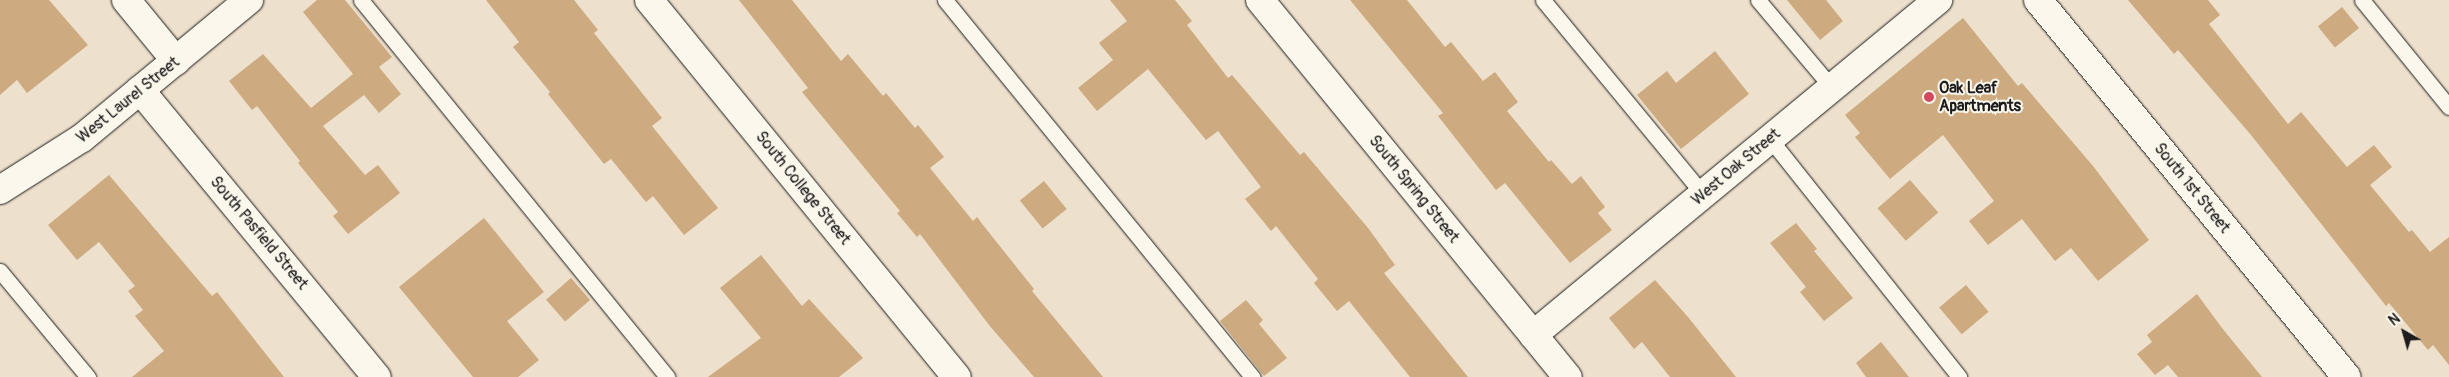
<!DOCTYPE html>
<html>
<head>
<meta charset="utf-8">
<style>
  body { margin:0 }
  #map { position:relative; width:2449px; height:377px; overflow:hidden; background:#ede0cc; font-family:Pangolin,sans-serif }
  div>[style] { position:absolute }
  .building>* { inset:0; background:#cdaa80; transform-origin:0 0 }
  .roads { filter:drop-shadow(0 0 1px #1c1c1c) drop-shadow(0 0 1px #1c1c1c) }
  .service>* { height:15px; margin:-7.5px; padding:0 7.5px; transform-origin:7.5px; border-radius:7.5px; background:#fbf7ec }
  .minor>* { height:28px; margin:-14px; padding:0 14px; transform-origin:14px; border-radius:14px; background:#fbf7ec }
  .tertiary>* { height:28px; margin:-14px; padding:0 14px; transform-origin:14px; border-radius:14px; background:#fbf7ec }
  .dots>* { width:14px; height:14px; translate:-50% -50%; box-sizing:border-box; border:2px solid #fbf7ec; border-radius:50% }
  span { translate:-50% -50%; white-space:nowrap; text-align:center; line-height:1.15; -webkit-text-stroke:4px #fbf7ec; paint-order:stroke }
  .poi-label { font-size:16px; color:#1c1c1c; font-weight:700 }
  .left { translate:0 -50%; text-align:left }
  .street-label { font-size:16px; color:#1c1c1c }
  .north { position:absolute; left:2379px; top:307px; width:50px; height:50px; -webkit-text-stroke:4px #fbf7ec; paint-order:stroke; rotate:322deg; font-size:14px; font-weight:700; line-height:20px; text-align:center; color:#1c1c1c }
  .north::after { content:''; display:block; margin:auto; width:18px; height:22px; background:#1c1c1c; clip-path:polygon(50% 0,100% 100%,50% 72%,0 100%) }
</style>
</head>
<body>
<div id="map">
  <div class="building">
    <i style="clip-path:polygon(0 0,49px 0,88px 45px,27px 93px,17px 80px,0 95px)"></i>
    <i style="clip-path:polygon(317px 0,345px 0,392px 57px,379px 67px,401px 94px,379px 113px,364px 95px,323px 126px,365px 175px,378px 165px,400px 193px,348px 234px,333px 216px,338px 212px,298px 163px,300px 161px,257px 106px,252px 110px,229px 81px,263px 54px,311px 108px,353px 74px,303px 12px)"></i>
    <i style="clip-path:polygon(486px 0,574px 0,598px 30px,594px 33px,662px 118px,652px 126px,718px 208px,684px 235px,653px 196px,646px 202px,611px 159px,604px 164px,548px 94px,550px 92px,513px 47px,519px 42px)"></i>
    <i style="clip-path:polygon(739px 0,792px 0,841px 61px,848px 54px,883px 96px,886px 93px,915px 128px,918px 125px,944px 157px,930px 168px,973px 221px,977px 217px,983px 225px,1034px 289px,1032px 291px,1103px 377px,1034px 377px,989px 325px,920px 234px,917px 237px,897px 213px,900px 211px,802px 92px,808px 88px)"></i>
    <i style="clip-path:polygon(1110px 0,1175px 0,1192px 21px,1187px 25px,1228px 78px,1232px 75px,1300px 155px,1304px 152px,1368px 228px,1395px 265px,1384px 273px,1468px 377px,1410px 377px,1349px 301px,1337px 311px,1314px 283px,1318px 279px,1276px 226px,1271px 231px,1245px 199px,1261px 187px,1218px 131px,1206px 140px,1148px 69px,1097px 111px,1078px 88px,1113px 60px,1099px 43px,1127px 21px)"></i>
    <i style="clip-path:polygon(1350px 0,1407px 0,1445px 47px,1451px 42px,1483px 81px,1495px 72px,1518px 102px,1507px 111px,1549px 162px,1551px 160px,1572px 184px,1581px 176px,1605px 207px,1598px 213px,1612px 230px,1570px 263px,1505px 183px,1496px 190px,1438px 116px,1443px 113px)"></i>
    <i style="clip-path:polygon(1787px 0,1826px 0,1843px 21px,1820px 40px)"></i>
    <i style="clip-path:polygon(2128px 0,2208px 0,2220px 15px,2209px 24px,2288px 124px,2301px 112px,2347px 167px,2374px 145px,2392px 167px,2370px 185px,2409px 232px,2412px 230px,2430px 252px,2449px 237px,2449px 365px,2433px 345px,2428px 350px,2389px 303px,2386px 306px,2251px 135px,2178px 50px,2174px 54px)"></i>
    <i style="left:2342px;top:7px;width:27px;height:31px;rotate:51deg"></i>
    <i style="clip-path:polygon(1963px 18px,2018px 86px,2022px 83px,2093px 166px,2149px 240px,2098px 281px,2071px 248px,2055px 261px,2022px 219px,1988px 245px,1969px 221px,1994px 201px,1943px 135px,1890px 179px,1855px 137px,1860px 133px,1845px 115px)"></i>
    <i style="clip-path:polygon(1715px 51px,1749px 94px,1681px 149px,1637px 95px,1667px 71px,1676px 83px)"></i>
    <i style="clip-path:polygon(109px 175px,212px 296px,217px 292px,284px 377px,132px 377px,164px 351px,135px 316px,143px 310px,128px 291px,135px 286px,99px 242px,77px 260px,48px 225px)"></i>
    <i style="left:1910px;top:180px;width:43px;height:43px;rotate:49deg"></i>
    <i style="left:1044px;top:181px;width:36px;height:31px;rotate:51deg"></i>
    <i style="clip-path:polygon(484px 218px,544px 292px,507px 321px,539px 360px,518px 377px,473px 377px,399px 287px)"></i>
    <i style="clip-path:polygon(1796px 223px,1817px 249px,1814px 251px,1853px 298px,1824px 321px,1800px 292px,1806px 287px,1770px 243px)"></i>
    <i style="clip-path:polygon(761px 255px,802px 306px,809px 299px,863px 358px,839px 377px,708px 377px,761px 338px,720px 288px)"></i>
    <i style="left:571px;top:278px;width:29px;height:33px;rotate:49deg"></i>
    <i style="clip-path:polygon(1655px 280px,1688px 317px,1736px 377px,1670px 377px,1642px 342px,1634px 349px,1609px 318px)"></i>
    <i style="left:1966px;top:285px;width:35px;height:35px;rotate:50deg"></i>
    <i style="clip-path:polygon(2197px 294px,2222px 328px,2262px 377px,2178px 377px,2168px 365px,2155px 375px,2137px 354px,2152px 342px,2147px 335px)"></i>
    <i style="clip-path:polygon(1246px 300px,1263px 320px,1259px 324px,1287px 358px,1264px 376px,1220px 321px)"></i>
    <i style="clip-path:polygon(1881px 342px,1909px 377px,1866px 377px,1856px 363px)"></i>
  </div>
  <div class="roads">
    <div class="service">
      <i style="left:361px;top:0;width:486px;rotate:50.9deg"></i>
      <i style="left:945px;top:0;width:487px;rotate:50.8deg"></i>
      <i style="left:1543px;top:0;width:251px;rotate:50.5deg"></i>
      <i style="left:1758px;top:0;width:115px;rotate:49.9deg"></i>
      <i style="left:2362px;top:0;width:138px;rotate:50.9deg"></i>
      <i style="left:1770px;top:139px;width:304px;rotate:51.5deg"></i>
      <i style="left:0;top:271px;width:138px;rotate:50.3deg"></i>
    </div>
    <div class="minor">
      <i style="left:126px;top:0;width:79px;rotate:50.7deg"></i>
      <i style="left:649px;top:0;width:487px;rotate:50.8deg"></i>
      <i style="left:2038px;top:0;width:487px;rotate:50.7deg"></i>
      <i style="left:140px;top:90px;width:372px;rotate:50.5deg"></i>
      <i style="left:1533px;top:335px;width:526px;rotate:-39.6deg"></i>
    </div>
    <div class="tertiary">
      <i style="left:1260px;top:0;width:487px;rotate:50.8deg"></i>
      <i style="left:0;top:190px;width:97px;rotate:-32.4deg"></i>
      <i style="left:82px;top:138px;width:217px;rotate:-39.6deg"></i>
    </div>
  </div>
  <div class="dots">
    <i style="left:1929px;top:97px;background:#d1495b"></i>
  </div>
  <div class="poi-label">
    <span class="left" style="left:1939px;top:97px">Oak Leaf<br>Apartments</span>
  </div>
  <div class="street-label">
    <span style="left:128px;top:100px;rotate:-39deg">West Laurel Street</span>
    <span style="left:1736px;top:167px;rotate:-40deg">West Oak Street</span>
    <span style="left:803px;top:188px;rotate:51deg">South College Street</span>
    <span style="left:2192px;top:188px;rotate:51deg">South 1st Street</span>
    <span style="left:1414px;top:189px;rotate:51deg">South Spring Street</span>
    <span style="left:259px;top:233px;rotate:50deg">South Pasfield Street</span>
  </div>
  <div class="north">N</div>
</div>
</body>
</html>
